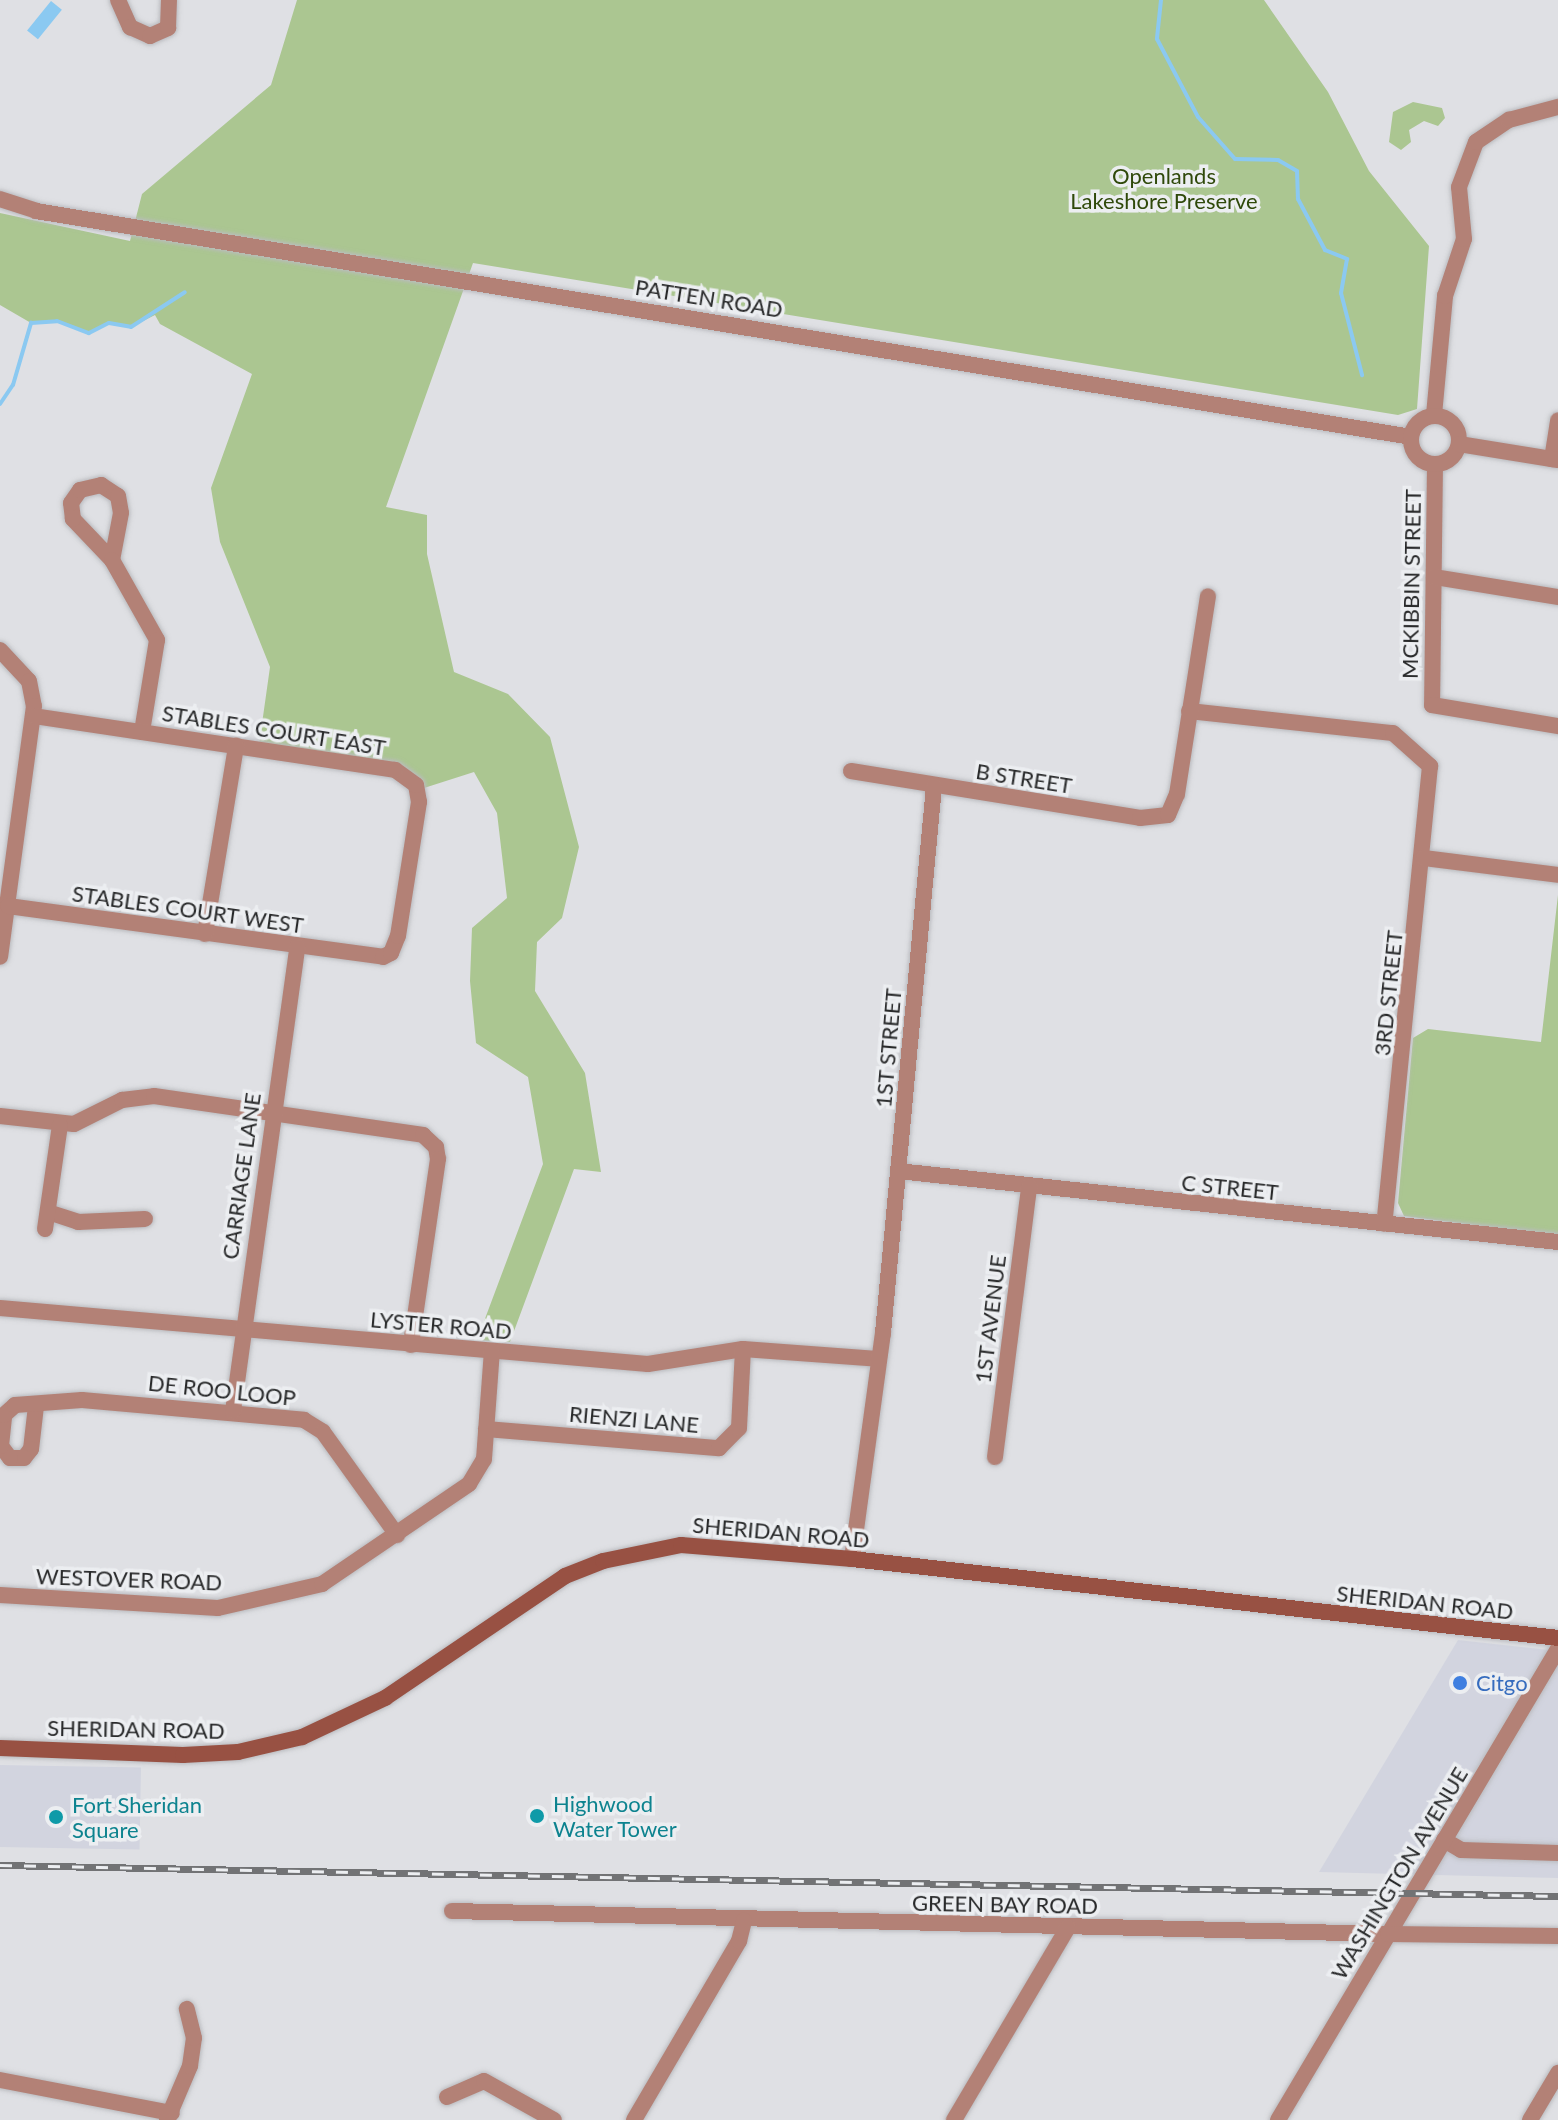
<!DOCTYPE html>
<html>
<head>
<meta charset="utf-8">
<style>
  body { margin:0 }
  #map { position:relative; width:1558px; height:2120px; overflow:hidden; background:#dfe0e4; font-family:Lato,sans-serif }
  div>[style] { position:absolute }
  .built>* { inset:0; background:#d2d4df; transform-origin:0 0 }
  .green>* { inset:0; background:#abc691 }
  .water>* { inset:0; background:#8bc9f1; transform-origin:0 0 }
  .stream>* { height:4px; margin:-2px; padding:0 2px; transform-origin:2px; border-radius:2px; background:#8bc9f1 }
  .roads { filter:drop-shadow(0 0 2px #babbbf) drop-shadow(0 0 2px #babbbf) }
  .minor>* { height:16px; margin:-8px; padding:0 8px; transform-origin:8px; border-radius:8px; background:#b38176 }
  .tertiary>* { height:16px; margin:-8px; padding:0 8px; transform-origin:8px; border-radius:8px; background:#b38176 }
  .tertiary>.ring { margin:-8px; padding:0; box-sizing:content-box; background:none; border:16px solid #b38176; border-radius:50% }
  .secondary>* { height:16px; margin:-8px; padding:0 8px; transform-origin:8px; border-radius:8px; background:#985143 }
  .rail>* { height:7px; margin-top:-3.5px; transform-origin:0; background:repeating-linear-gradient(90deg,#eceef1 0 12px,#727375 0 24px); box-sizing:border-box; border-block:2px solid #727375 }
  .dots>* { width:22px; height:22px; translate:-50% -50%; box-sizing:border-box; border:4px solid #eceef1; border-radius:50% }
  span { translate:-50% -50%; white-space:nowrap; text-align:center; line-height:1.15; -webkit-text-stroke:7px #eceef1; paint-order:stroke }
  .park-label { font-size:22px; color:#2f490a }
  .street-label { font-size:22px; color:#28292a }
  .shop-label { font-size:22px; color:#366cbe }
  .left { translate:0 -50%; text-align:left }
  .culture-label { font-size:22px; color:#0d838f }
</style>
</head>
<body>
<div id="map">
  <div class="built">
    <i style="clip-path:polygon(1458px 1640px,1558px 1651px,1558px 1878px,1319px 1872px)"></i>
    <i style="left:0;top:1765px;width:141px;height:82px;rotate:1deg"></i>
  </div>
  <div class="green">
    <i style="clip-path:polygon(297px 0,1264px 0,1328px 92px,1369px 171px,1429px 246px,1417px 409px,1398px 415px,473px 263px,386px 507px,427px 515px,427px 554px,454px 672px,508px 694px,550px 737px,579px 847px,562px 918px,537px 942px,535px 991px,585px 1073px,601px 1172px,574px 1169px,510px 1342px,477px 1340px,543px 1164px,528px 1077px,476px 1043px,470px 981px,472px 928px,507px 898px,497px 813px,474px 772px,424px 788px,420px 778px,400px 765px,259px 745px,270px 667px,220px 542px,211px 488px,252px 374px,160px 324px,155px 315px,131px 327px,109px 323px,89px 333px,57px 321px,31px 323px,0 305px,0 213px,130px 241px,142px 194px,271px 85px)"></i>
    <i style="clip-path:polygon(1413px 102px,1442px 108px,1445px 118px,1438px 126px,1424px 121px,1409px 130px,1411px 142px,1401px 150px,1389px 142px,1393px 112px)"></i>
    <i style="clip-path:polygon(1558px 895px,1558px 1236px,1404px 1216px,1398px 1203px,1413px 1038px,1428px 1029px,1541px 1042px)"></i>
  </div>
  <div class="water">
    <i style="left:51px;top:1px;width:14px;height:38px;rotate:39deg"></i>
  </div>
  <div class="stream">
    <i style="left:1161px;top:0;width:39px;rotate:96deg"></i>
    <i style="left:1157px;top:39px;width:88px;rotate:62.3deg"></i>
    <i style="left:1198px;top:117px;width:56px;rotate:48.6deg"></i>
    <i style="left:1235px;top:159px;width:43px;rotate:1.3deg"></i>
    <i style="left:1278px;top:160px;width:22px;rotate:30deg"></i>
    <i style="left:1297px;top:171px;width:28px;rotate:88deg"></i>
    <i style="left:1298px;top:199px;width:58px;rotate:62.1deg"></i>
    <i style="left:1325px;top:250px;width:24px;rotate:22deg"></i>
    <i style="left:1347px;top:259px;width:35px;rotate:100deg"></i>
    <i style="left:1341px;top:293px;width:85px;rotate:75.6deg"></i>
    <i style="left:0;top:404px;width:23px;rotate:-56deg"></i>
    <i style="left:13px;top:385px;width:65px;rotate:-73.8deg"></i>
    <i style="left:31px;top:323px;width:26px;rotate:-4deg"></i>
    <i style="left:57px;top:321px;width:34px;rotate:21deg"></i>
    <i style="left:89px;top:333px;width:22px;rotate:-27deg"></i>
    <i style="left:109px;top:323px;width:22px;rotate:10deg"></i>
    <i style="left:131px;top:327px;width:64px;rotate:-32.9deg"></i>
  </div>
  <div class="roads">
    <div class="minor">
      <i style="left:118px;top:0;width:30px;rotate:66deg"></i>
      <i style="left:130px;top:27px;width:22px;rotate:24deg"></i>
      <i style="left:150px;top:36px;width:20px;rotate:-24deg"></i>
      <i style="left:168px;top:28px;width:28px;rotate:-88deg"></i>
      <i style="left:1434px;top:415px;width:120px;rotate:-84.7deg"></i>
      <i style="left:1445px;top:296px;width:60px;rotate:-71.6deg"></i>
      <i style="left:1464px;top:239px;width:52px;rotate:-95.5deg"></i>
      <i style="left:1459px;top:187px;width:48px;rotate:-69.3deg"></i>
      <i style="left:1476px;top:142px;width:40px;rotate:-34deg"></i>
      <i style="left:1509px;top:120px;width:51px;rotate:-14.9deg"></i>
      <i style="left:1552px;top:459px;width:39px;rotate:-81deg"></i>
      <i style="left:1435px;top:464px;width:241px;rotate:90.7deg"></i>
      <i style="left:1432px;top:705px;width:128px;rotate:9.5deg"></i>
      <i style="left:101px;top:485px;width:20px;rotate:33deg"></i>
      <i style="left:118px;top:496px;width:17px;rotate:80deg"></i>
      <i style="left:121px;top:513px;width:48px;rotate:100.8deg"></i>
      <i style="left:112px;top:560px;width:57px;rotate:-133.6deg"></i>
      <i style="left:73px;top:519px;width:16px;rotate:-97deg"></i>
      <i style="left:71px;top:503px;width:16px;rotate:-55deg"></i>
      <i style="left:80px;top:490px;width:22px;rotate:-13deg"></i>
      <i style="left:112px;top:560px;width:92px;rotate:60.6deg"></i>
      <i style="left:157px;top:640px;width:93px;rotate:99.3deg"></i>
      <i style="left:1434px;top:577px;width:126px;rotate:9.2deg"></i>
      <i style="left:0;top:650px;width:42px;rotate:46.9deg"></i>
      <i style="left:29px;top:681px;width:25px;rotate:79deg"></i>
      <i style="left:34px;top:706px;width:253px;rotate:97.7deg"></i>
      <i style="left:1189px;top:711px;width:205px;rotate:6.2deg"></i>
      <i style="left:1393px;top:733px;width:50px;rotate:41.7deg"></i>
      <i style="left:1430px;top:766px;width:460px;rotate:95.7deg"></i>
      <i style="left:851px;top:771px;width:293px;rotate:9.2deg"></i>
      <i style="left:1140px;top:818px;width:28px;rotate:-6deg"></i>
      <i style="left:1168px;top:815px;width:23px;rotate:-67deg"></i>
      <i style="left:1177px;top:794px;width:200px;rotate:-81.1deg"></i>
      <i style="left:1424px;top:858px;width:135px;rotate:7.2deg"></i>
      <i style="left:8px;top:906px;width:378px;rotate:7.7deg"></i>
      <i style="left:383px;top:957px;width:9px;rotate:-27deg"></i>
      <i style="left:391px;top:953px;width:18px;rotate:-68deg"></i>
      <i style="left:398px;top:936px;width:136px;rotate:-81.1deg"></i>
      <i style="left:419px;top:802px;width:17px;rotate:-100deg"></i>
      <i style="left:416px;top:785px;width:26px;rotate:-144deg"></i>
      <i style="left:395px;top:770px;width:365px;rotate:-171.5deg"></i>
      <i style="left:205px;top:934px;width:191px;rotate:-80.6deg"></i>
      <i style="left:0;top:1116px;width:74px;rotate:6.2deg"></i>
      <i style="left:74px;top:1124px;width:54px;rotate:-26.6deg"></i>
      <i style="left:122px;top:1100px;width:32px;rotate:-7deg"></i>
      <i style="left:154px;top:1096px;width:272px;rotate:8.2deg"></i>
      <i style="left:423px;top:1135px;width:18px;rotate:43deg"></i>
      <i style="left:436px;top:1147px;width:12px;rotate:81deg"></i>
      <i style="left:438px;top:1159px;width:188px;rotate:98.3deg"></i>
      <i style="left:898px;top:1171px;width:664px;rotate:6.14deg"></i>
      <i style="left:48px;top:1212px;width:32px;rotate:18deg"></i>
      <i style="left:78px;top:1222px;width:67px;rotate:-2.6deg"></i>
      <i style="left:45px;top:1229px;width:105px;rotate:-81.8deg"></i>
      <i style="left:0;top:1308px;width:650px;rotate:4.94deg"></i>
      <i style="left:648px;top:1364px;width:96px;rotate:-9deg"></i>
      <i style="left:743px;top:1349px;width:135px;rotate:4.2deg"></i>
      <i style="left:36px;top:1406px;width:43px;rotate:96.6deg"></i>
      <i style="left:31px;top:1449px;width:11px;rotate:128deg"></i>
      <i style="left:24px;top:1458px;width:14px;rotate:180deg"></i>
      <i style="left:10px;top:1458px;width:15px;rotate:-127deg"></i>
      <i style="left:1px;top:1446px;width:31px;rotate:-84deg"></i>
      <i style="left:4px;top:1415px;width:15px;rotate:-42deg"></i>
      <i style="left:15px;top:1405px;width:67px;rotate:-4.3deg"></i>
      <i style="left:82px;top:1400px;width:223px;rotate:5.1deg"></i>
      <i style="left:304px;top:1420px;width:22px;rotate:32deg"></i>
      <i style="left:323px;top:1432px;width:127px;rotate:54.3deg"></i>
      <i style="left:233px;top:1411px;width:468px;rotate:-82.1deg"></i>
      <i style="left:486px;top:1429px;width:234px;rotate:4.7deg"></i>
      <i style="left:719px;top:1448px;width:28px;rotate:-45deg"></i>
      <i style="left:739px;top:1428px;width:79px;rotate:-87.1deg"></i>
      <i style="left:995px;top:1457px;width:273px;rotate:-82.8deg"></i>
      <i style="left:852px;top:1559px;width:228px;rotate:-82.2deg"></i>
      <i style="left:883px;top:1333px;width:549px;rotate:-84.67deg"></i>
      <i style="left:0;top:1595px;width:218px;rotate:3.4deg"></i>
      <i style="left:218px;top:1608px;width:107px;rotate:-13deg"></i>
      <i style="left:322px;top:1584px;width:178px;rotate:-34.2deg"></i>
      <i style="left:469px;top:1484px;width:29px;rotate:-59deg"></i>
      <i style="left:484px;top:1459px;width:108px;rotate:-85.8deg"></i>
      <i style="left:1444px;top:1840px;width:20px;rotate:30deg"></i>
      <i style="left:1461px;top:1850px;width:97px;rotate:1.8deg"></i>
      <i style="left:452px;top:1911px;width:936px;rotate:1.41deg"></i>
      <i style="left:0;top:2080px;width:175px;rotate:10.9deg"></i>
      <i style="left:447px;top:2097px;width:40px;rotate:-23.4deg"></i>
      <i style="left:484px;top:2081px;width:80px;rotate:29.1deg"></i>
      <i style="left:167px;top:2120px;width:59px;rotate:-66.9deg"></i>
      <i style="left:190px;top:2066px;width:28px;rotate:-82deg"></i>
      <i style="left:194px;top:2038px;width:30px;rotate:-104deg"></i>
      <i style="left:634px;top:2120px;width:208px;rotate:-59.6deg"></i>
      <i style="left:739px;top:1941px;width:21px;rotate:-76deg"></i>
      <i style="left:954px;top:2120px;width:224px;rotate:-59.4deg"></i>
      <i style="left:1278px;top:2120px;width:548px;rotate:-59.27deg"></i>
      <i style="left:1530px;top:2120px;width:55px;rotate:-59.2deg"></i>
    </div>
    <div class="tertiary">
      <i style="left:0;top:199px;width:38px;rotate:18deg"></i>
      <i style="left:36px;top:211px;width:1393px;rotate:9.33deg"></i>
      <i class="ring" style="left:1411px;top:416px;width:32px;height:32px"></i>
      <i style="left:1459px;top:444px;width:100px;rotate:9.2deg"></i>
      <i style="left:1388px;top:1934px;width:170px;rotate:0.7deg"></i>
    </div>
    <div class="secondary">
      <i style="left:0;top:1748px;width:183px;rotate:2.2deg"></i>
      <i style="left:183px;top:1755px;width:55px;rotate:-3.1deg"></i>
      <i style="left:238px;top:1752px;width:66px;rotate:-13.2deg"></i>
      <i style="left:302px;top:1737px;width:92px;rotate:-25.2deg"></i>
      <i style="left:385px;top:1698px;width:217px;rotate:-34.1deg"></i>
      <i style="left:565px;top:1576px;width:41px;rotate:-21.5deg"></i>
      <i style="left:603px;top:1561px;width:80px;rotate:-11.6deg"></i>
      <i style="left:681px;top:1545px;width:172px;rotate:4.7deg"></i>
      <i style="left:852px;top:1559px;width:710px;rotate:6.38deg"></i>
    </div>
  </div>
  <div class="rail">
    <i style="left:0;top:1865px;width:1558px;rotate:1.14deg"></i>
  </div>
  <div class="dots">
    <i style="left:1460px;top:1683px;background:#3f7fe0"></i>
    <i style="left:537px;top:1816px;background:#0f9aa8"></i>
    <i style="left:56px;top:1817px;background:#0f9aa8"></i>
  </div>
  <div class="park-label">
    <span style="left:1164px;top:188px">Openlands<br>Lakeshore Preserve</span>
  </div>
  <div class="street-label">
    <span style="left:709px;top:298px;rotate:9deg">PATTEN ROAD</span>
    <span style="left:1411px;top:584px;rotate:-89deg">MCKIBBIN STREET</span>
    <span style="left:274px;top:730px;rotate:9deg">STABLES COURT EAST</span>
    <span style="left:1024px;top:778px;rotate:9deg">B STREET</span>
    <span style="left:188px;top:909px;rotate:8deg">STABLES COURT WEST</span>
    <span style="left:1388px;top:993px;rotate:-84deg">3RD STREET</span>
    <span style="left:888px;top:1048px;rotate:-85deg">1ST STREET</span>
    <span style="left:241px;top:1176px;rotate:-82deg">CARRIAGE LANE</span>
    <span style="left:1230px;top:1187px;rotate:6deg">C STREET</span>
    <span style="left:990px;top:1319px;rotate:-83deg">1ST AVENUE</span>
    <span style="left:441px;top:1325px;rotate:5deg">LYSTER ROAD</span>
    <span style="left:222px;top:1390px;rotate:6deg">DE ROO LOOP</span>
    <span style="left:634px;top:1419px;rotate:5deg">RIENZI LANE</span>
    <span style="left:781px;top:1532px;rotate:5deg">SHERIDAN ROAD</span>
    <span style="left:129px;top:1579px;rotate:2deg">WESTOVER ROAD</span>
    <span style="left:1425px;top:1602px;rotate:6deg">SHERIDAN ROAD</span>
    <span style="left:136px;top:1729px;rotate:1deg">SHERIDAN ROAD</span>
    <span style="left:1399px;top:1873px;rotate:-59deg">WASHINGTON AVENUE</span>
    <span style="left:1005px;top:1904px;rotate:1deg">GREEN BAY ROAD</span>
  </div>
  <div class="shop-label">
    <span class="left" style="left:1476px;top:1683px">Citgo</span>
  </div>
  <div class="culture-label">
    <span class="left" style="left:553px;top:1816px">Highwood<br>Water Tower</span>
    <span class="left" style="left:72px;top:1817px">Fort Sheridan<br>Square</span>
  </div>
</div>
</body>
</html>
